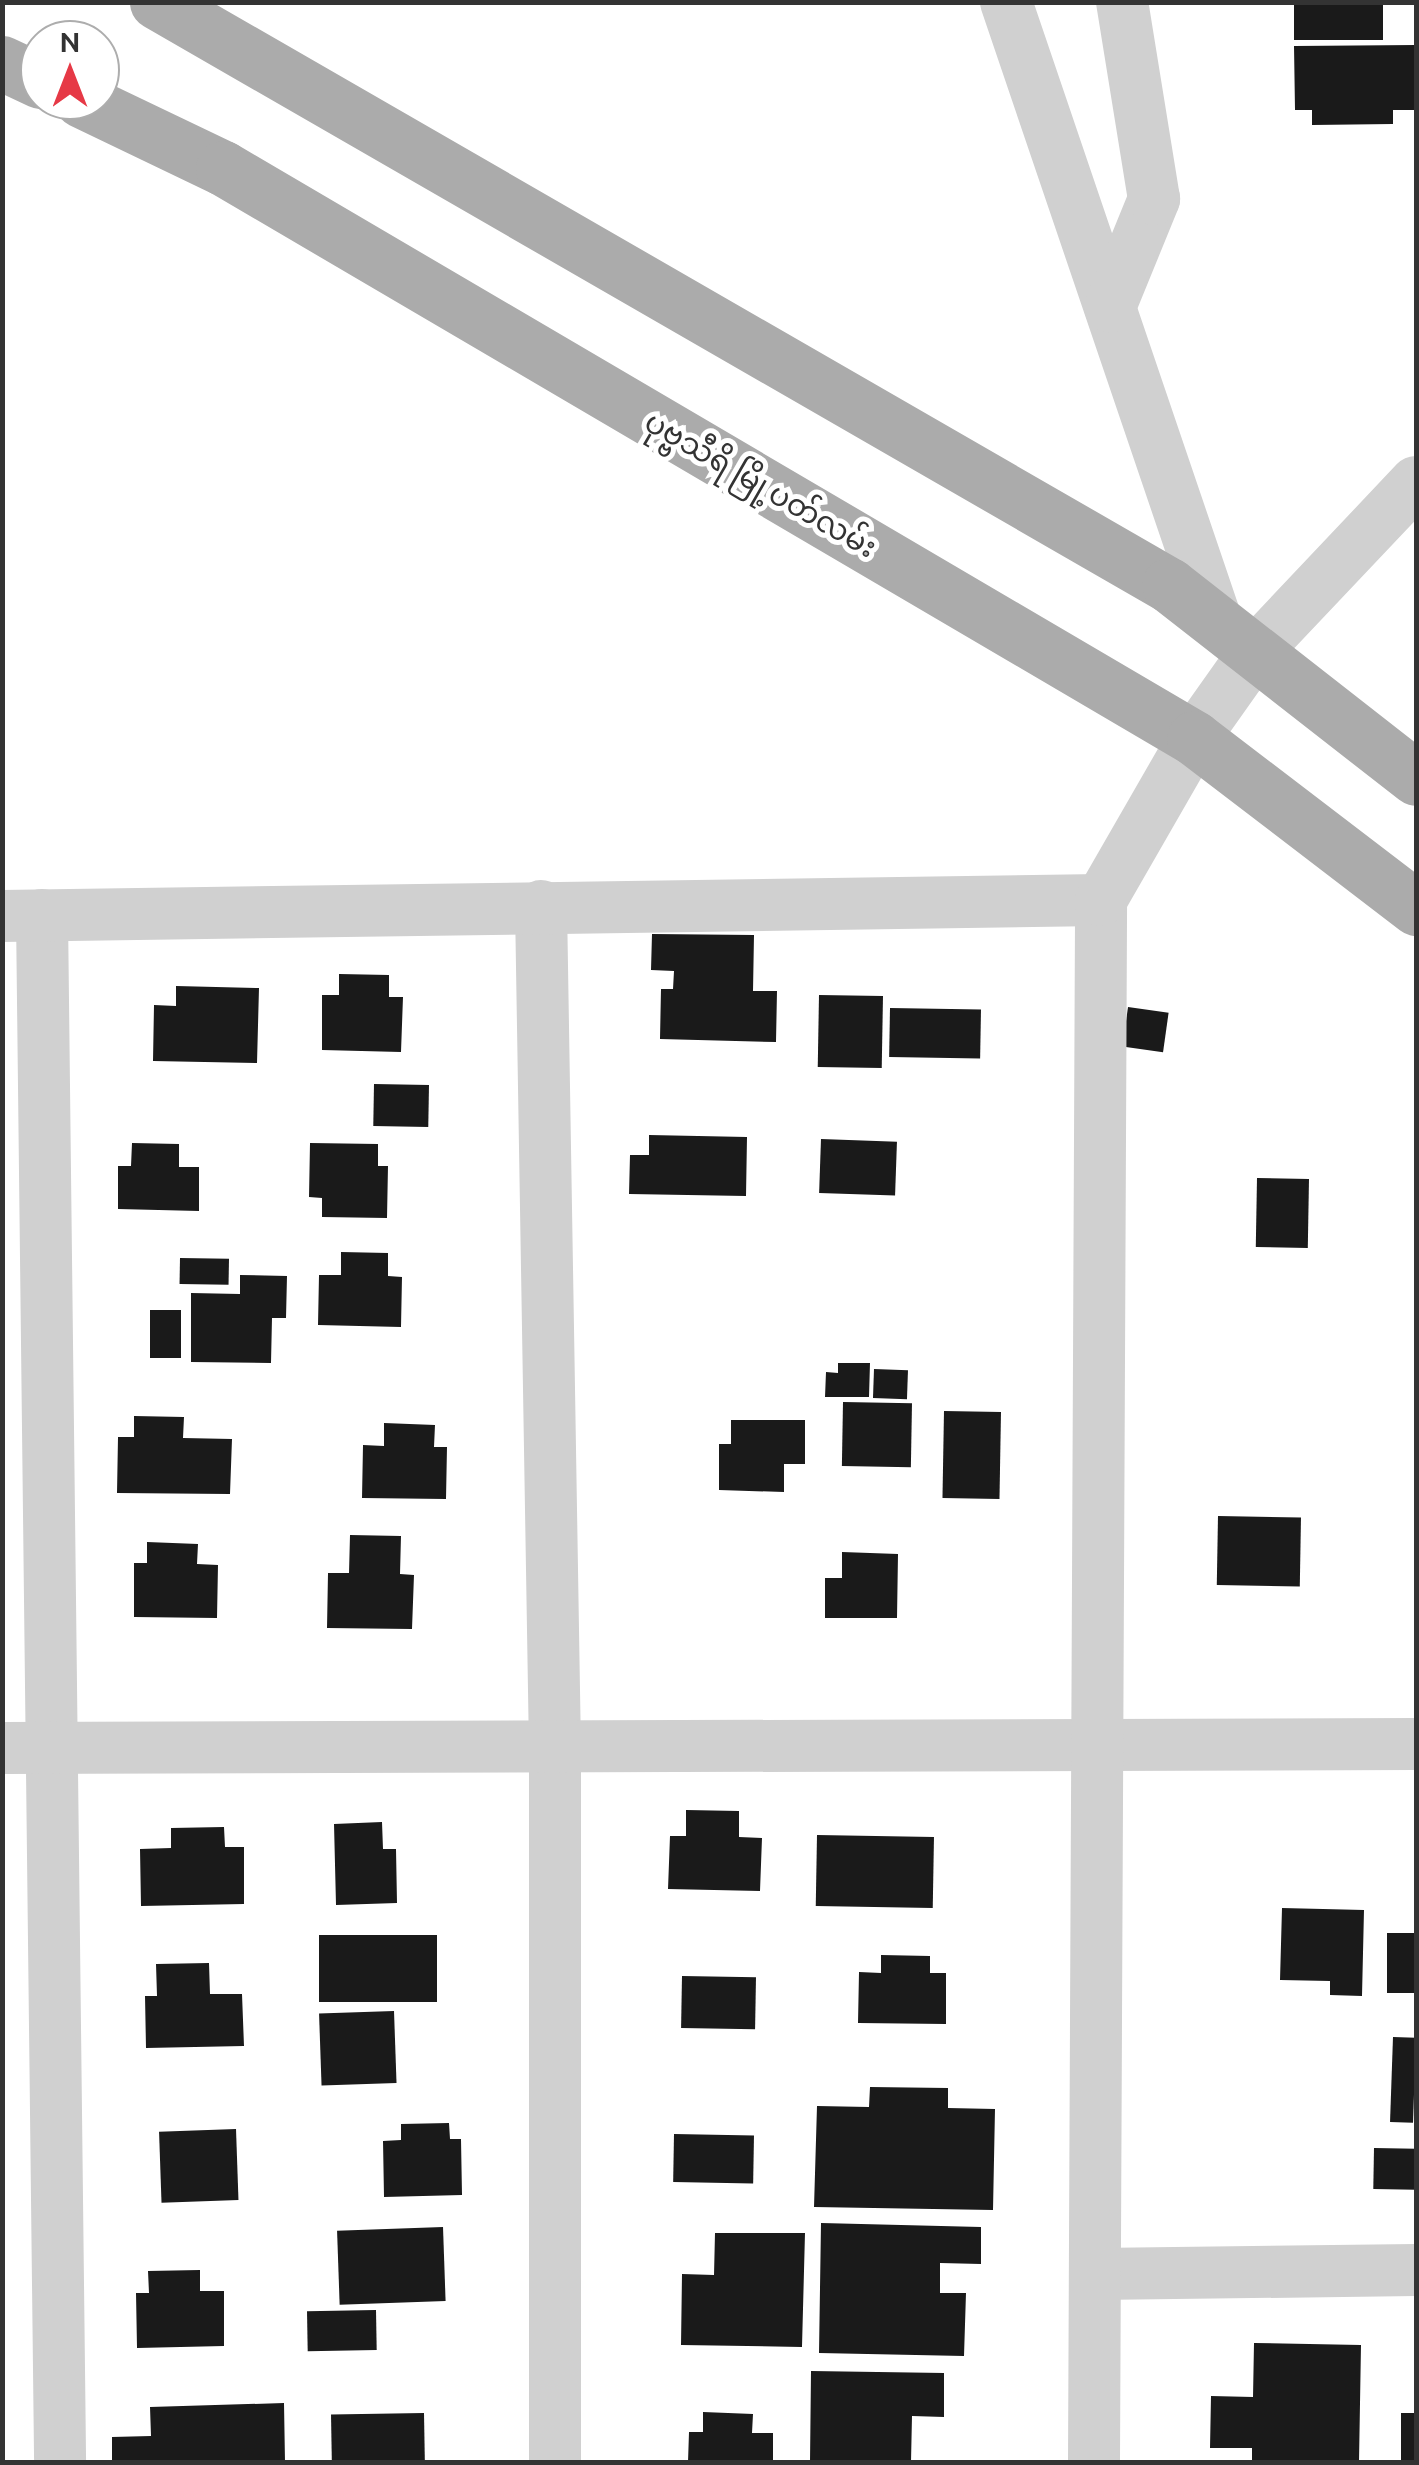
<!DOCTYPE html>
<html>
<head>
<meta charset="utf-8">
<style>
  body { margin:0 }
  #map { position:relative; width:1419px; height:2465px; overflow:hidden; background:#fff; font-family:Ubuntu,"Noto Sans Myanmar",sans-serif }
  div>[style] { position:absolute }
  .building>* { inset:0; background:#1a1a1a; transform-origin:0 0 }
  .minor>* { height:52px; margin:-26px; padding:0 26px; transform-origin:26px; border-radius:26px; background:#d0d0d0 }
  .primary>* { height:55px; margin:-27.5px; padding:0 27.5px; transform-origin:27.5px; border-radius:27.5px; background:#ababab }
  span { translate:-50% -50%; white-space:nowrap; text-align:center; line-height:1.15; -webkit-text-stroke:10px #fff; paint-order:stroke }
  .street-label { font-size:30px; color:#333 }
  .frame { position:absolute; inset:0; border:5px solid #333; pointer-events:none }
  .north { position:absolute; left:20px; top:20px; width:100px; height:100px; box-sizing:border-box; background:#fff; border:2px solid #adadad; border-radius:50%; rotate:0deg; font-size:28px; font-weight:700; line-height:40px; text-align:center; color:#333 }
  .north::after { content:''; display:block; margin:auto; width:35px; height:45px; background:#e63946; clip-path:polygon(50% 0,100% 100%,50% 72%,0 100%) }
</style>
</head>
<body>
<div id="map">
  <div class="building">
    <i style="left:1294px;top:2px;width:89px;height:38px"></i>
    <i style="clip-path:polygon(1416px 45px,1416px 110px,1393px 110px,1393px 124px,1312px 125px,1312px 110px,1295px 110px,1294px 46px)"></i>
    <i style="clip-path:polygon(652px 934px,754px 935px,753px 991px,777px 991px,776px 1042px,660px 1039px,661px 989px,673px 989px,674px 971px,651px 970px)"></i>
    <i style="clip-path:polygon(339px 974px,389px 975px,389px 997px,403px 997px,401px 1052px,322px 1050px,322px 995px,339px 995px)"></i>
    <i style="clip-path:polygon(176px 986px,259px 988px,257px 1063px,153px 1061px,154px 1005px,176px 1006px)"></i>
    <i style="left:819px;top:995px;width:64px;height:72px;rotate:1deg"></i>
    <i style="left:1128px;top:1007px;width:41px;height:40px;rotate:8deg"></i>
    <i style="left:890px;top:1008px;width:91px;height:49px;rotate:1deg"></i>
    <i style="left:374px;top:1084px;width:55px;height:42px;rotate:1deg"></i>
    <i style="clip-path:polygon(649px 1135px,747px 1137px,746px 1196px,629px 1194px,630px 1155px,649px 1155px)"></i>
    <i style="left:821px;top:1139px;width:76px;height:54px;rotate:2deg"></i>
    <i style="clip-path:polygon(132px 1143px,179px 1144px,179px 1167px,199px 1167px,199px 1211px,118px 1209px,118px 1166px,131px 1166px)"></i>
    <i style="clip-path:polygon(310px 1143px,378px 1144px,378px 1166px,388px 1166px,387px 1218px,322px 1217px,322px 1198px,309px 1197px)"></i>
    <i style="left:1257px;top:1178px;width:52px;height:69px;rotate:1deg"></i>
    <i style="clip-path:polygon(341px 1252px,388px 1253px,388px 1276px,402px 1277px,401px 1327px,318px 1325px,319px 1275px,341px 1275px)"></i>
    <i style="left:180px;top:1258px;width:49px;height:26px;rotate:1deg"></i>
    <i style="clip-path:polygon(240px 1275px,287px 1276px,286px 1318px,272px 1318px,271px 1363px,191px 1362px,191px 1293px,240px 1294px)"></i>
    <i style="left:150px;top:1310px;width:31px;height:48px"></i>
    <i style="clip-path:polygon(838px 1363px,870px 1363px,869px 1397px,825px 1397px,826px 1372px,838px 1373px)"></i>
    <i style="left:874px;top:1369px;width:34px;height:29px;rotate:2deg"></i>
    <i style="left:843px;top:1402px;width:69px;height:64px;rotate:1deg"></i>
    <i style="left:944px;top:1411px;width:57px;height:87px;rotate:1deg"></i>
    <i style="clip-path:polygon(134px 1416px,184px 1417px,183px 1438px,232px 1439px,230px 1494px,117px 1493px,118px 1437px,134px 1437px)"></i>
    <i style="clip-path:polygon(731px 1420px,805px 1420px,805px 1464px,784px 1464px,784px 1492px,719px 1490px,719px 1444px,731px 1444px)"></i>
    <i style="clip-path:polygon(384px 1423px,435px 1425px,434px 1447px,447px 1447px,446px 1499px,362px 1498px,363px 1445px,384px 1446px)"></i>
    <i style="left:1218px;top:1516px;width:83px;height:69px;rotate:1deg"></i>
    <i style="clip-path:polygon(350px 1535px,401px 1536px,400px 1574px,414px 1575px,412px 1629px,327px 1628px,328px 1573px,349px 1573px)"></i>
    <i style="clip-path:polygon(147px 1542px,198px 1544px,197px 1564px,218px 1565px,217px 1618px,134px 1617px,134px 1563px,147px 1563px)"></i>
    <i style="clip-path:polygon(842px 1552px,898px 1554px,897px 1618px,825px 1618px,825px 1578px,842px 1578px)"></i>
    <i style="clip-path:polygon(686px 1810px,739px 1811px,739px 1837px,762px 1838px,760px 1891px,668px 1889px,670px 1836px,686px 1836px)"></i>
    <i style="clip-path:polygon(382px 1822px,383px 1849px,396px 1849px,397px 1903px,336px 1905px,334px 1824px)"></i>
    <i style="clip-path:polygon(224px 1827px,225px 1847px,244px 1847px,244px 1904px,141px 1906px,140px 1849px,171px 1848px,171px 1828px)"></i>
    <i style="left:817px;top:1835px;width:117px;height:71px;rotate:1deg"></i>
    <i style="clip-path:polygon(1282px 1908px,1364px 1910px,1362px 1996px,1330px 1995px,1330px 1981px,1280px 1980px)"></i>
    <i style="left:1387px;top:1933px;width:29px;height:60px"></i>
    <i style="left:437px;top:1935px;width:67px;height:118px;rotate:90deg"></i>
    <i style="clip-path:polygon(881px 1955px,930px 1956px,930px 1973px,946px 1973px,946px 2024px,858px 2023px,859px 1972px,881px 1973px)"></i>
    <i style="clip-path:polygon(209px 1963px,210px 1994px,242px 1994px,244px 2046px,146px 2048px,145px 1996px,157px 1996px,156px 1964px)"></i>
    <i style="left:682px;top:1976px;width:74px;height:52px;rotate:1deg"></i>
    <i style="left:394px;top:2011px;width:72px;height:75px;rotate:88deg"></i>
    <i style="left:1393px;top:2037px;width:23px;height:85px;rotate:2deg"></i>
    <i style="clip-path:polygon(870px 2087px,948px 2088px,948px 2108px,995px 2109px,993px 2210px,814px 2207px,817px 2106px,869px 2107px)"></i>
    <i style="clip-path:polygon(449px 2123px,450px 2139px,461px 2139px,462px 2195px,384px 2197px,383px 2141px,401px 2140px,401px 2124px)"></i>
    <i style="left:236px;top:2129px;width:71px;height:77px;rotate:88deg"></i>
    <i style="left:674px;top:2134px;width:80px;height:48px;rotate:1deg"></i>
    <i style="left:1374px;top:2148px;width:42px;height:41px;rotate:1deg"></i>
    <i style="clip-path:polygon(821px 2223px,981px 2227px,981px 2264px,940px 2263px,940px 2293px,966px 2293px,964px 2356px,819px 2353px)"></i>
    <i style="left:443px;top:2227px;width:74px;height:106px;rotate:88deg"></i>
    <i style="clip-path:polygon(715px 2233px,805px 2233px,802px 2347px,681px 2345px,682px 2274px,714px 2275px)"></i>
    <i style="clip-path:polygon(200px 2270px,200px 2291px,224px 2291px,224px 2346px,137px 2348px,136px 2293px,149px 2293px,148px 2271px)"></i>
    <i style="left:376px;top:2310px;width:40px;height:69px;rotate:89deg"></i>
    <i style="clip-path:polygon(1254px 2343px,1361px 2345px,1359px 2462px,1252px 2462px,1252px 2448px,1210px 2448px,1211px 2396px,1253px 2397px)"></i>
    <i style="clip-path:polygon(811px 2371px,944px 2373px,944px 2417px,912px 2416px,911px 2462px,810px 2462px)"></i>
    <i style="clip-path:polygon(284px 2403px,285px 2462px,112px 2462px,112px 2437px,151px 2436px,150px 2407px)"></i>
    <i style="clip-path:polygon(703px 2412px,753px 2414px,752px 2433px,773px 2433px,773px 2462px,688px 2462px,689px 2432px,703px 2432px)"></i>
    <i style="left:424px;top:2413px;width:49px;height:93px;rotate:89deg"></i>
    <i style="left:1401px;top:2413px;width:15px;height:49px"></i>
  </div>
  <div class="minor">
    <i style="left:1006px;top:2px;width:656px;rotate:71.23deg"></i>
    <i style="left:1110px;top:307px;width:117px;rotate:-67.8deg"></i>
    <i style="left:1154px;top:199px;width:200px;rotate:-99.2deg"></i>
    <i style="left:541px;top:906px;width:841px;rotate:89.05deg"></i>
    <i style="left:555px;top:1747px;width:715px;rotate:90deg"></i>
    <i style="left:42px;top:915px;width:1547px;rotate:89.33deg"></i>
    <i style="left:2px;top:916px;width:1099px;rotate:-0.83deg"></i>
    <i style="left:2px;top:1748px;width:1414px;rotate:-0.16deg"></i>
    <i style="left:1096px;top:2274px;width:320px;rotate:-0.7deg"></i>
    <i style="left:1094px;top:2462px;width:1562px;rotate:-89.74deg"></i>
    <i style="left:1101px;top:900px;width:187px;rotate:-60.1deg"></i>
    <i style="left:1194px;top:738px;width:105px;rotate:-54.7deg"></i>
    <i style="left:1255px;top:652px;width:234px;rotate:-46.6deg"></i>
  </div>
  <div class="primary">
    <i style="left:157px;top:2px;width:1168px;rotate:29.95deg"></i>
    <i style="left:1169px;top:585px;width:313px;rotate:38deg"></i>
    <i style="left:2px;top:63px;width:42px;rotate:25.3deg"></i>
    <i style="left:81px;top:100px;width:157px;rotate:25.6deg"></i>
    <i style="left:223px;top:168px;width:1126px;rotate:30.41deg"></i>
    <i style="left:1194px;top:738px;width:280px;rotate:37.4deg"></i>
  </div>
  <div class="street-label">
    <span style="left:761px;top:484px;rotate:30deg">ပုဗ္ဗသီရိ မြို့ပတ်လမ်း</span>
  </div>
  <div class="frame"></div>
  <div class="north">N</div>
</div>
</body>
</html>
